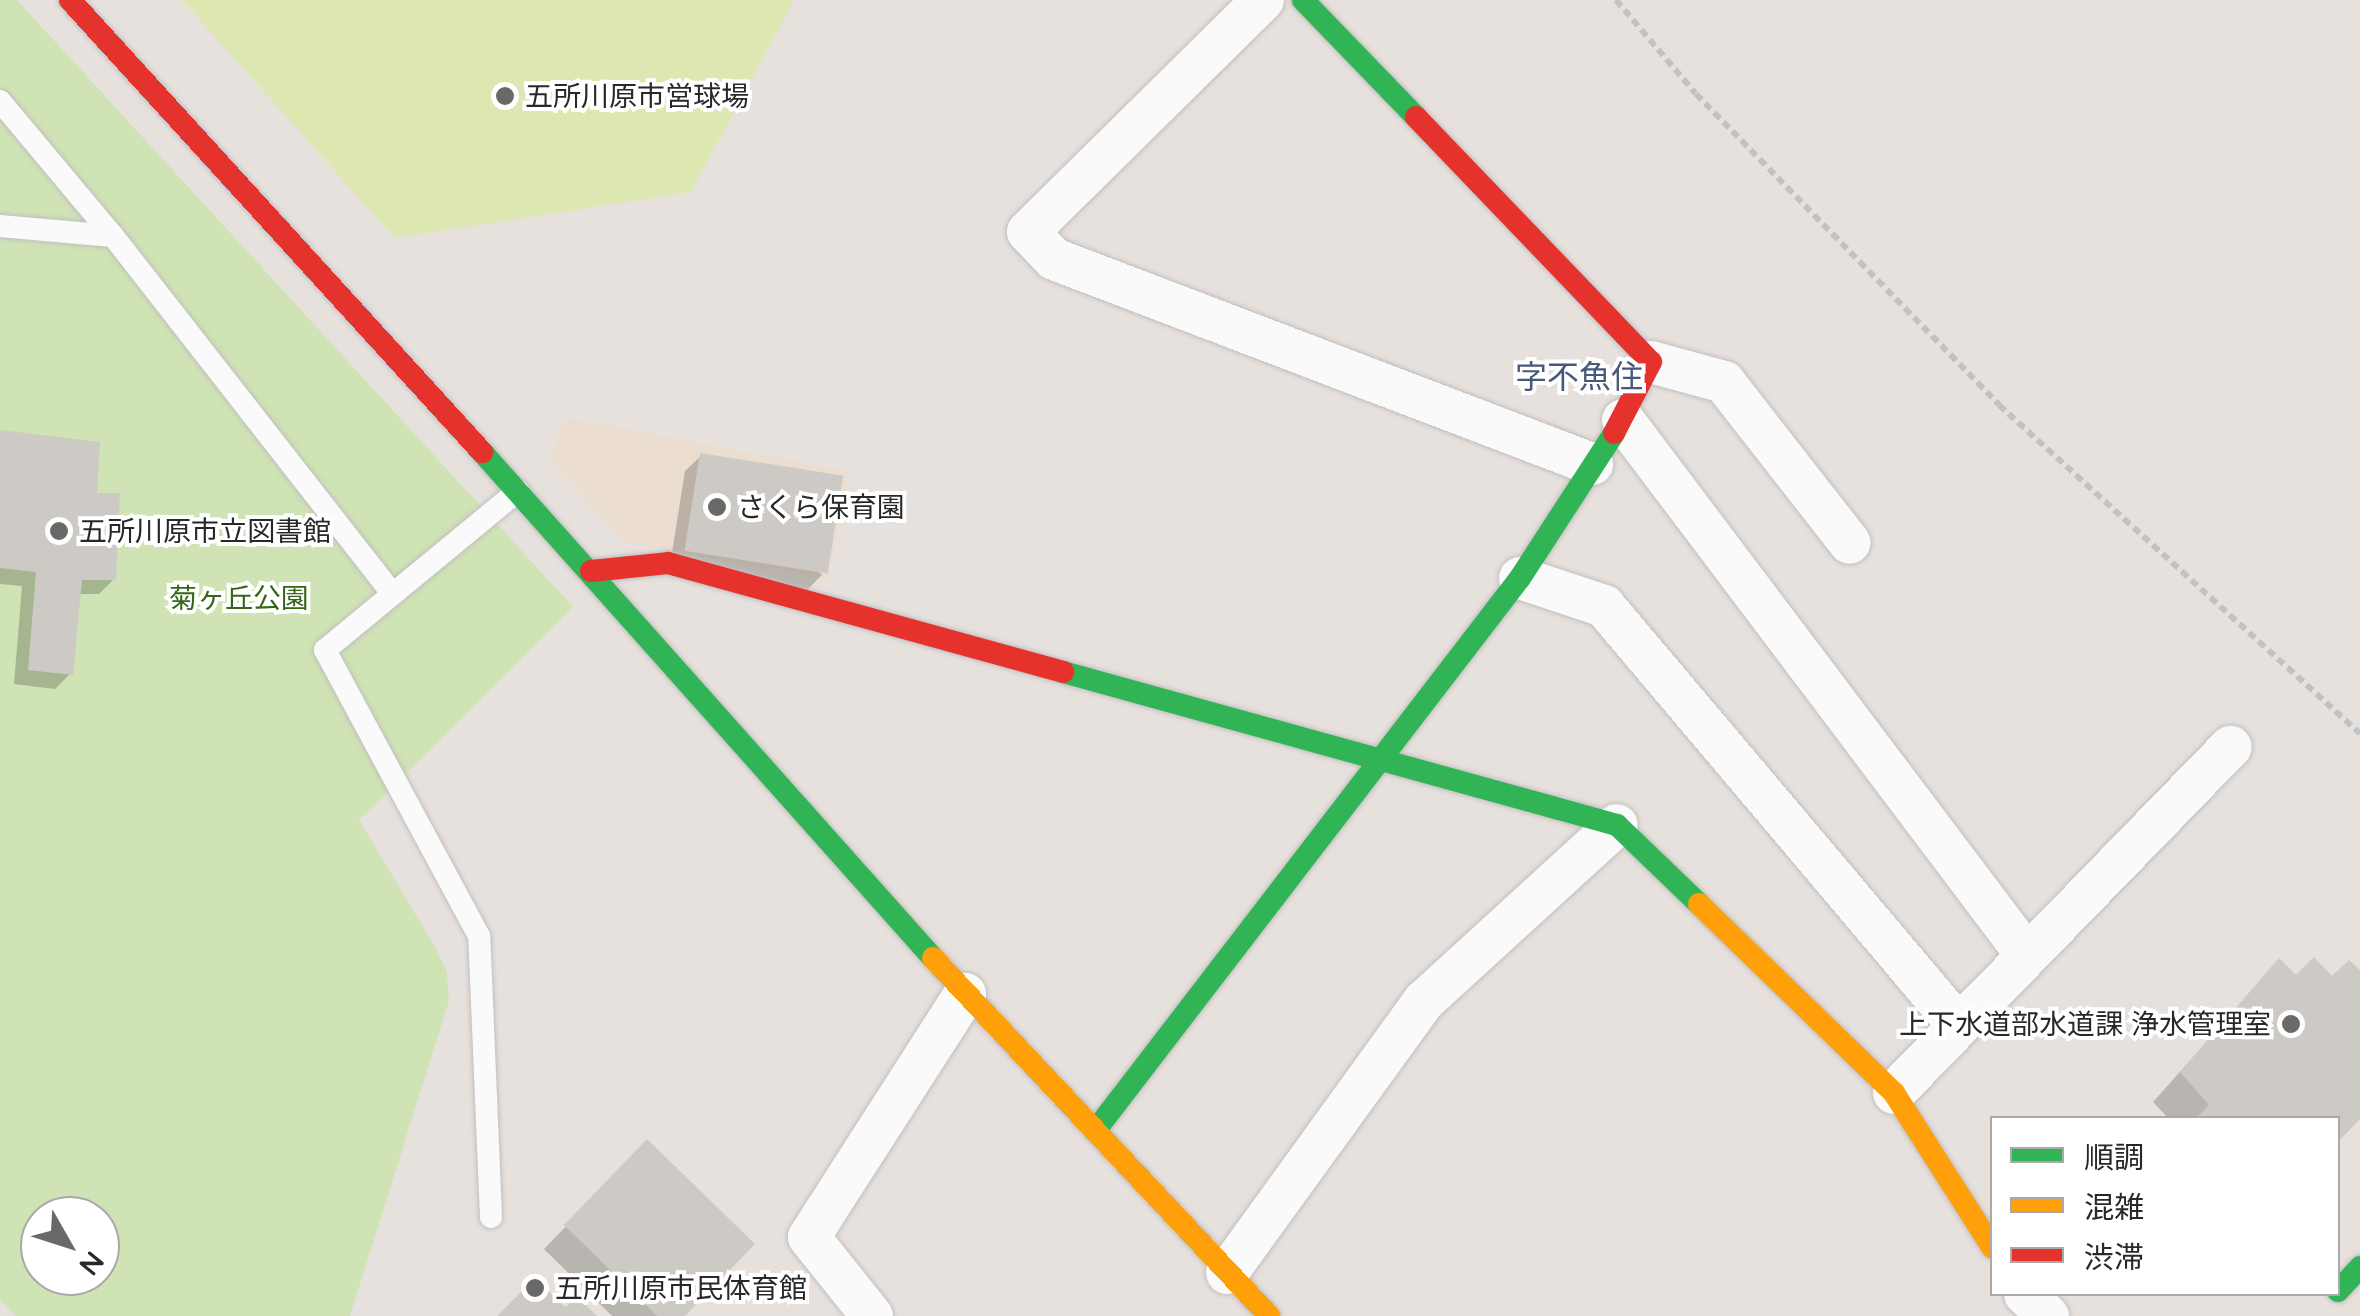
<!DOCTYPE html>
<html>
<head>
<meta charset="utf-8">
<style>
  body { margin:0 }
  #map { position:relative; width:2360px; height:1316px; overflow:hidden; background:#e7e1dd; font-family:Quicksand,"Noto Sans JP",sans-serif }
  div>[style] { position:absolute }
  .education>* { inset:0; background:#ebded1 }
  .green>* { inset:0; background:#cfe3b4 }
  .pitch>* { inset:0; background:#dde7b2 }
  .shadow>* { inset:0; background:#0003 }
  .building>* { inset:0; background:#cdcac6; transform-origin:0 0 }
  .path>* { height:6px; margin-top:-3px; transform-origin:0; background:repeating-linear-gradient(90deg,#c3c2c2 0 8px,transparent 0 13px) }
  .roads { filter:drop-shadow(0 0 2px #c0bfbf) drop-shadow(0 0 2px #c0bfbf) }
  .lane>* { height:22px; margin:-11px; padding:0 11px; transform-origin:11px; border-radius:11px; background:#fbfafa }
  .street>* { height:42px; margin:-21px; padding:0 21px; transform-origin:21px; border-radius:21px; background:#fbfafa }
  .fast>* { height:22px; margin:-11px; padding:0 11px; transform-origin:11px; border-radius:11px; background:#30b455 }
  .slow>* { height:22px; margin:-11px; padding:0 11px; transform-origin:11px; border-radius:11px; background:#ff9f0a }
  .jam>* { height:22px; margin:-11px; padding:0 11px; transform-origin:11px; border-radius:11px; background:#e5322d }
  .dots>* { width:28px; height:28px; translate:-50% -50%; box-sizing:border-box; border:5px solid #fff; border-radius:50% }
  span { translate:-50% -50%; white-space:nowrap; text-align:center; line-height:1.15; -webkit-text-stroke:8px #fff; paint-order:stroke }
  .poi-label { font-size:28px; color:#282828 }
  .left { translate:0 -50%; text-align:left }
  .right { translate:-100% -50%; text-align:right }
  .park-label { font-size:28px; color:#356617 }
  .quarter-label { font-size:32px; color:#47597a }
  .legend { position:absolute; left:1990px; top:1116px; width:350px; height:180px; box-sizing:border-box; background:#fff; border:2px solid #a9a9a9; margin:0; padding:12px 18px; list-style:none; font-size:30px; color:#282828 }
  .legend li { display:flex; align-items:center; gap:20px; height:50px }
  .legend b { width:50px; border:2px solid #a9a9a9 }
  .north { position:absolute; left:20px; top:1196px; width:100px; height:100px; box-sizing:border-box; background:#fff; border:2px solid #a9a9a9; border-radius:50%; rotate:129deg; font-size:28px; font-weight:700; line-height:40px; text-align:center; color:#282828 }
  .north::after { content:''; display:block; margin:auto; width:35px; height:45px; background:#6b6967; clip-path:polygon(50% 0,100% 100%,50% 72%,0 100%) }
</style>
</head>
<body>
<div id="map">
  <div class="education">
    <i style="clip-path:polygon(564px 417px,849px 471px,828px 580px,626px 543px,550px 461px)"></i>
  </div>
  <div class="green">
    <i style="clip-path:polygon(evenodd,0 0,17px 0,573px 607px,359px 820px,435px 947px,447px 972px,449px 1001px,350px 1316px,16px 1316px,0 1300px,0 0,40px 1216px,100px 1216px,100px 1276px,40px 1276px,40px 1216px)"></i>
  </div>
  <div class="pitch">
    <i style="clip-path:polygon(182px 0,794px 0,691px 192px,395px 238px)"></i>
  </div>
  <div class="shadow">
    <i style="clip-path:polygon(0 433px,95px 495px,114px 579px,99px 594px,78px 594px,70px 674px,55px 689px,14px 684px,22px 586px,0 584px)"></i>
    <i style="clip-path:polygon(701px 456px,822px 575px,807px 590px,670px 565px,685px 471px)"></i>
    <i style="clip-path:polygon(2278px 962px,2295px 979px,2360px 974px,2360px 1115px,2338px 1139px,2338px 1118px,2168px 1118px,2153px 1102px)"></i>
    <i style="clip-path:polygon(647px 1143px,682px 1316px,612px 1316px,544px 1249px)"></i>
  </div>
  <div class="building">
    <i style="clip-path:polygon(0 430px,100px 442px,97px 493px,120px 493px,116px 580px,82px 580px,73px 675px,28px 670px,36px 572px,0 568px)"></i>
    <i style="left:700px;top:453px;width:145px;height:99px;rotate:9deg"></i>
    <i style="clip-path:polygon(2314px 957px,2332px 976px,2349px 960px,2360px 970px,2360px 1119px,2338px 1142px,2338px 1118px,2196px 1118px,2209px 1105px,2180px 1072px,2279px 958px,2296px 975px)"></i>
    <i style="clip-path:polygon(647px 1139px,755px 1244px,685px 1316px,657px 1316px,564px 1225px)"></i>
    <i style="clip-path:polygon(535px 1278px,565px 1307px,578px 1297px,597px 1316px,497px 1316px)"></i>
  </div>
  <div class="path">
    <i style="left:1616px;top:0;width:123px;rotate:49.6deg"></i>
    <i style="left:1696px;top:94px;width:434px;rotate:45.7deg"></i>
    <i style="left:1999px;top:405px;width:488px;rotate:42.3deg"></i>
  </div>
  <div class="roads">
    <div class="lane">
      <i style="left:0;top:101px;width:176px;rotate:50.1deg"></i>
      <i style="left:0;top:226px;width:113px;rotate:5.1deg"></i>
      <i style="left:113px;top:236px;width:454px;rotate:52deg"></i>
      <i style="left:491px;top:1217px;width:281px;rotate:-92.4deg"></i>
      <i style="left:479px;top:936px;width:325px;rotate:-118.3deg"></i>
      <i style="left:325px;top:650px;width:250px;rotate:-39.5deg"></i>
    </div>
    <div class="street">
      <i style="left:1263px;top:0;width:330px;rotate:135.4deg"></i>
      <i style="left:1028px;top:232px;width:37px;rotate:46deg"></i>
      <i style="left:1054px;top:259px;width:576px;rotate:20.86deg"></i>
      <i style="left:1651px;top:362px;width:76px;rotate:15.3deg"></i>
      <i style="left:1724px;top:382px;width:204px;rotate:52deg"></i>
      <i style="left:1623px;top:420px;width:669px;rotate:52.96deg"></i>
      <i style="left:1520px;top:578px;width:89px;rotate:18.4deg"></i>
      <i style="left:1604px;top:606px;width:549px;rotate:49.81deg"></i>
      <i style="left:1894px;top:1093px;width:483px;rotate:-45.8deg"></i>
      <i style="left:1227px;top:1273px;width:336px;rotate:-54.1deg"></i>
      <i style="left:1424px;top:1001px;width:261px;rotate:-42.4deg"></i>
      <i style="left:2025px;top:1294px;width:32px;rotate:44deg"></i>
      <i style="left:872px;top:1316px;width:101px;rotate:-128.6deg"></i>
      <i style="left:809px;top:1237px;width:289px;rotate:-57.3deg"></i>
    </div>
    <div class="fast">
      <i style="left:1303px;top:0;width:163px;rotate:46deg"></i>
      <i style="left:482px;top:452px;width:678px;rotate:48.29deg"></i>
      <i style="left:1063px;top:672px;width:575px;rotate:15.44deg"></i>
      <i style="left:1617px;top:825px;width:114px;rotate:43.9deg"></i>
      <i style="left:1095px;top:1131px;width:697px;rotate:-52.46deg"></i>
      <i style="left:1520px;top:578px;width:173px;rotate:-57deg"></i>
      <i style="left:2338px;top:1291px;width:33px;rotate:-47deg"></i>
    </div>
    <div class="slow">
      <i style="left:1699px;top:904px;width:272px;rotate:44.1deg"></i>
      <i style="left:1894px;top:1093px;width:183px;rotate:57.5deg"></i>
      <i style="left:933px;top:958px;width:491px;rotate:46.8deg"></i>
    </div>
    <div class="jam">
      <i style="left:70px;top:0;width:612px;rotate:47.65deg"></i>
      <i style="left:1416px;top:117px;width:339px;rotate:46.2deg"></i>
      <i style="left:1651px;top:362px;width:80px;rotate:117.5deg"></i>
      <i style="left:591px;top:571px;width:77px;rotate:-5.9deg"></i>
      <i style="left:668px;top:563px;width:410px;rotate:15.4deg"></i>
    </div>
  </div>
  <div class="dots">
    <i style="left:505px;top:96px;background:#6b6967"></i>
    <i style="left:717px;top:507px;background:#6b6967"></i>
    <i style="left:59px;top:531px;background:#6b6967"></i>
    <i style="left:2291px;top:1024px;background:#6b6967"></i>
    <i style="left:535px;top:1288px;background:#6b6967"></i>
  </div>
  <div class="poi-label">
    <span class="left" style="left:525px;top:96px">五所川原市営球場</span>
    <span class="left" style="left:737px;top:507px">さくら保育園</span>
    <span class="left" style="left:79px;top:531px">五所川原市立図書館</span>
    <span class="right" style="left:2271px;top:1024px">上下水道部水道課 浄水管理室</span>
    <span class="left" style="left:555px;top:1288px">五所川原市民体育館</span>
  </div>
  <div class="park-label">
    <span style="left:239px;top:598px">菊ヶ丘公園</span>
  </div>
  <div class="quarter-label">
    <span style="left:1579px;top:376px">字不魚住</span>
  </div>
  <ul class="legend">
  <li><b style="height:12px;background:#30b455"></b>順調</li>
  <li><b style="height:12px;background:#ff9f0a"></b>混雑</li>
  <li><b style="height:12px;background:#e5322d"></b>渋滞</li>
  </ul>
  <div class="north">N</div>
</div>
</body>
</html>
